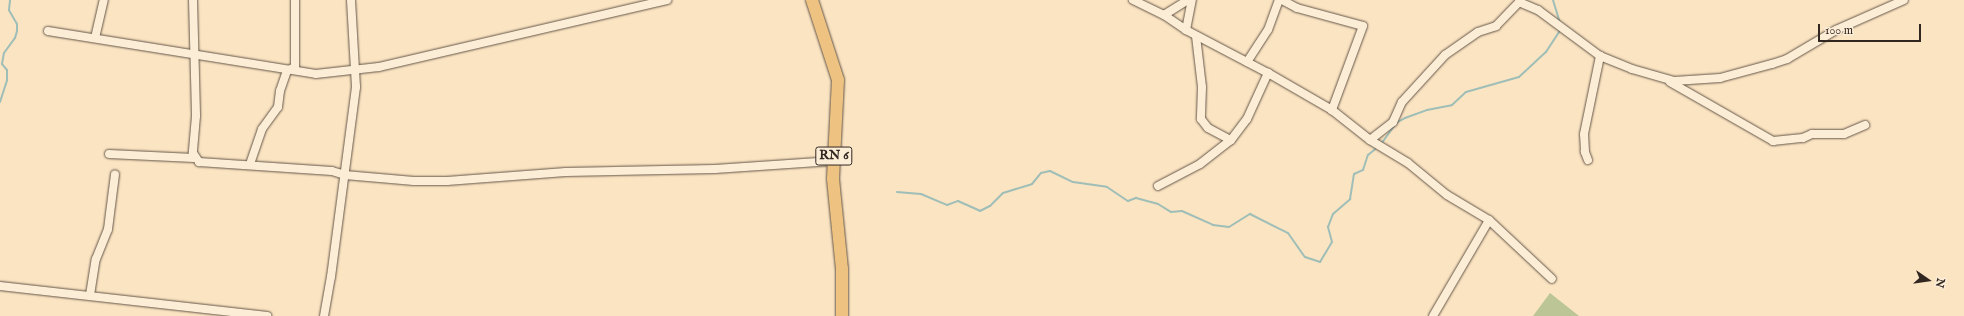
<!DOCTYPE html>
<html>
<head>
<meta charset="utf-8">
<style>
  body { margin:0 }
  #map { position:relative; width:1964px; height:316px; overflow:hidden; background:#fbe4c2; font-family:"IM FELL English",serif }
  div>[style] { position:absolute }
  .green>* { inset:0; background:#bbc595 }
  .stream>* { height:2px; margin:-1px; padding:0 1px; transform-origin:1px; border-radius:1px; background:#9fbeb7 }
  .roads { filter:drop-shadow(0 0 1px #645648) drop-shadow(0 0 1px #645648) }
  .minor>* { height:8px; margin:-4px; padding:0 4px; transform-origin:4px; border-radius:4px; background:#fcedd7 }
  .primary>* { height:12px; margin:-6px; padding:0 6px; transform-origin:6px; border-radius:6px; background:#eec281 }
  span { translate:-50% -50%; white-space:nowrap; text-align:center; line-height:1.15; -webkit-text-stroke:3.5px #fcedd7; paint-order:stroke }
  .shield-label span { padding:1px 3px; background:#fcedd7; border:1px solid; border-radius:3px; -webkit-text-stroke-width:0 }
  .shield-label { font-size:13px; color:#322620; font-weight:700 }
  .north { position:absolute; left:1908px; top:260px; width:40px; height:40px; -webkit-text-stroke:3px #fcedd7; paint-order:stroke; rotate:103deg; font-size:11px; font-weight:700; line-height:16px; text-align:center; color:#322620 }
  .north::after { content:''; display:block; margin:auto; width:14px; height:18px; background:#322620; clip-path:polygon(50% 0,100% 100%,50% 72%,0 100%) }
  .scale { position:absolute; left:1818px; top:24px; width:103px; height:18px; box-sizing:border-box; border:2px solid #322620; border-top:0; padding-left:5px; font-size:12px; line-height:14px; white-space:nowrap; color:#322620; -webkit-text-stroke:3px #fcedd7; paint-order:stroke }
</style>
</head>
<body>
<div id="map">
  <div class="green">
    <i style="clip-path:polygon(1550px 293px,1579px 316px,1533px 316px)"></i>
  </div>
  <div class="stream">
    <i style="left:1553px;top:0;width:24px;rotate:73deg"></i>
    <i style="left:0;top:102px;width:23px;rotate:-72deg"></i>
    <i style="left:7px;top:80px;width:10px;rotate:-90deg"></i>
    <i style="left:7px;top:70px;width:8px;rotate:-130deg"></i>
    <i style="left:2px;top:64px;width:11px;rotate:-80deg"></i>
    <i style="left:4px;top:53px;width:19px;rotate:-54deg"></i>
    <i style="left:15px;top:38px;width:7px;rotate:-74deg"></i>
    <i style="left:17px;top:31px;width:7px;rotate:-90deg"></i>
    <i style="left:17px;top:24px;width:16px;rotate:-120deg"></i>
    <i style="left:9px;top:10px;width:10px;rotate:-84deg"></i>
    <i style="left:1381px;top:144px;width:26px;rotate:-54deg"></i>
    <i style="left:1396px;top:123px;width:10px;rotate:-29deg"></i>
    <i style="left:1405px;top:118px;width:23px;rotate:-20deg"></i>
    <i style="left:1427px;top:110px;width:25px;rotate:-11deg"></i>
    <i style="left:1452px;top:105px;width:19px;rotate:-43deg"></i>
    <i style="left:1466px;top:92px;width:55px;rotate:-15.8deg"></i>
    <i style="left:1519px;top:77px;width:37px;rotate:-43deg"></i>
    <i style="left:1546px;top:52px;width:27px;rotate:-57deg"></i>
    <i style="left:897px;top:192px;width:24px;rotate:5deg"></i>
    <i style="left:921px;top:194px;width:28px;rotate:23deg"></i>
    <i style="left:947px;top:205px;width:12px;rotate:-20deg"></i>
    <i style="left:958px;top:201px;width:24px;rotate:24deg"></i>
    <i style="left:980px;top:211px;width:11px;rotate:-27deg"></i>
    <i style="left:990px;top:206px;width:18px;rotate:-45deg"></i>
    <i style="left:1003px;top:193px;width:30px;rotate:-17deg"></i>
    <i style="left:1032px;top:184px;width:14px;rotate:-51deg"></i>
    <i style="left:1041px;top:173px;width:9px;rotate:-13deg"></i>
    <i style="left:1050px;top:171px;width:25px;rotate:26deg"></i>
    <i style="left:1073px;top:182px;width:34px;rotate:8deg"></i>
    <i style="left:1107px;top:187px;width:25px;rotate:34deg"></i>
    <i style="left:1128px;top:201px;width:9px;rotate:-21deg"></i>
    <i style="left:1136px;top:198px;width:23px;rotate:15deg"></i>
    <i style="left:1158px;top:204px;width:15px;rotate:32deg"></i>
    <i style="left:1171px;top:212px;width:11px;rotate:-5deg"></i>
    <i style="left:1182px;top:211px;width:34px;rotate:24deg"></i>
    <i style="left:1213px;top:225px;width:16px;rotate:7deg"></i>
    <i style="left:1229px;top:227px;width:25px;rotate:-32deg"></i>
    <i style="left:1250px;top:214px;width:42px;rotate:26.6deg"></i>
    <i style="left:1288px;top:233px;width:29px;rotate:55deg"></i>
    <i style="left:1305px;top:257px;width:16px;rotate:18deg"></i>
    <i style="left:1320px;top:262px;width:23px;rotate:-59deg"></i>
    <i style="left:1332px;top:242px;width:16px;rotate:-105deg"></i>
    <i style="left:1328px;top:227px;width:14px;rotate:-69deg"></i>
    <i style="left:1333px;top:214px;width:23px;rotate:-41deg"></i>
    <i style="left:1350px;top:199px;width:25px;rotate:-81deg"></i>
    <i style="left:1354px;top:174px;width:10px;rotate:-24deg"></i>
    <i style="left:1363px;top:170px;width:16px;rotate:-72deg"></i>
    <i style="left:1368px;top:155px;width:13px;rotate:-39deg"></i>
  </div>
  <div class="roads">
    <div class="minor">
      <i style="left:193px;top:0;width:116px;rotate:88.5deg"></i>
      <i style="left:196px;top:116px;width:37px;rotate:95deg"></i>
      <i style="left:193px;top:153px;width:11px;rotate:56deg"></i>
      <i style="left:199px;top:162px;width:133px;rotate:3.9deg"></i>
      <i style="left:332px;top:171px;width:14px;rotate:17deg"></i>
      <i style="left:345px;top:175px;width:69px;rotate:5deg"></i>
      <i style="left:414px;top:181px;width:33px"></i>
      <i style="left:447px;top:181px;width:119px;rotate:-4.3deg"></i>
      <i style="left:566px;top:172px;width:149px;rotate:-1.2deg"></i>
      <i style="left:715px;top:169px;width:118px;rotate:-3.9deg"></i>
      <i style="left:1133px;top:0;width:34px;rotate:26deg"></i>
      <i style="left:1164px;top:15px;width:27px;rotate:34deg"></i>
      <i style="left:1186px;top:30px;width:93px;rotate:27.7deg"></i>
      <i style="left:1268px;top:73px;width:74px;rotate:30deg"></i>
      <i style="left:1332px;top:110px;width:48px;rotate:38.3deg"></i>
      <i style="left:1370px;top:140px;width:44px;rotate:31.2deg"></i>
      <i style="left:1408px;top:163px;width:50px;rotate:39.4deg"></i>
      <i style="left:1447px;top:195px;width:49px;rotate:30.8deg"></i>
      <i style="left:1489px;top:220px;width:86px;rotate:43.1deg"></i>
      <i style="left:1282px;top:0;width:17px;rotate:28deg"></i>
      <i style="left:1297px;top:8px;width:68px;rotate:15.3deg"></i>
      <i style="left:1363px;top:26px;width:90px;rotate:110.3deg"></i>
      <i style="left:1164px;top:15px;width:28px;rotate:-32deg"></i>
      <i style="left:1186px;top:30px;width:31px;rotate:-79deg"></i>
      <i style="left:48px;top:31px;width:271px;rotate:9.1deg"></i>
      <i style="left:316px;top:74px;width:63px;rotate:-6.3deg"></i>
      <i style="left:379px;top:67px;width:296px;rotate:-13.1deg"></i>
      <i style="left:1196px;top:36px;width:51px;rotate:83.3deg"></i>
      <i style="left:1202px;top:87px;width:32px;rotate:92deg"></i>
      <i style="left:1201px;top:119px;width:11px;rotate:52deg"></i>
      <i style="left:1208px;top:128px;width:26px;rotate:28deg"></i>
      <i style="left:95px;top:38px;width:39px;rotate:-77deg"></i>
      <i style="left:1247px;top:62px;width:38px;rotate:-57deg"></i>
      <i style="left:1268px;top:30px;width:32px;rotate:-70deg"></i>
      <i style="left:1670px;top:82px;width:119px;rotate:29.8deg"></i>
      <i style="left:1773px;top:141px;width:30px;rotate:-6deg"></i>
      <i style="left:1803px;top:138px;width:10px;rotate:-24deg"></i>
      <i style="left:1812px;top:134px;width:32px"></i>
      <i style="left:1844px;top:134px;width:23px;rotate:-23deg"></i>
      <i style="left:1370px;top:140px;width:29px;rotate:-38deg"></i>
      <i style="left:1393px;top:122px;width:22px;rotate:-66deg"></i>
      <i style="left:1402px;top:102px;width:64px;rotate:-47.5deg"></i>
      <i style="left:1445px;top:55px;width:40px;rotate:-34.9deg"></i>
      <i style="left:1478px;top:32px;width:19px;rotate:-18deg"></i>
      <i style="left:1496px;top:26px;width:33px;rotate:-46deg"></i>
      <i style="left:1519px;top:2px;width:21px;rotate:23deg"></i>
      <i style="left:1538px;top:10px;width:77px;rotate:36.6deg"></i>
      <i style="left:1600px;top:56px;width:35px;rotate:22deg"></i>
      <i style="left:1632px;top:69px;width:44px;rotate:15.9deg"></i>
      <i style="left:1674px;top:81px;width:46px;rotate:-3.7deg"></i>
      <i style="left:1720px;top:78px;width:54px;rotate:-15.1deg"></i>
      <i style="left:1772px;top:64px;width:16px;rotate:-18deg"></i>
      <i style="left:1787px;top:59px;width:57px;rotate:-30.6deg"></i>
      <i style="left:1836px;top:30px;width:74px;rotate:-23.8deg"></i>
      <i style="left:109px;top:154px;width:85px;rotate:2.7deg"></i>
      <i style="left:1588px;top:160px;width:9px;rotate:-111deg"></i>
      <i style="left:1585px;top:152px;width:18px;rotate:-93deg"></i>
      <i style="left:1584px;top:134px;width:80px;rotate:-78.4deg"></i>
      <i style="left:250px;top:164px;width:37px;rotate:-71deg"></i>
      <i style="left:262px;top:129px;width:27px;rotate:-54deg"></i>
      <i style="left:278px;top:107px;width:16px;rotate:-83deg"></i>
      <i style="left:280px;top:91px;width:21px;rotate:-71deg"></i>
      <i style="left:287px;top:71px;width:9px;rotate:-27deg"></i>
      <i style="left:295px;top:67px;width:67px;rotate:-90deg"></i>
      <i style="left:1158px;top:186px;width:47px;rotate:-27.6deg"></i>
      <i style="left:1200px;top:164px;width:39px;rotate:-38deg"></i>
      <i style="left:1231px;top:140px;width:26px;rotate:-53deg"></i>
      <i style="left:1247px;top:119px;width:51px;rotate:-65.5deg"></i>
      <i style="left:0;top:286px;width:269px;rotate:6.4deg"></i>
      <i style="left:90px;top:295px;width:36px;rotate:-81deg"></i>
      <i style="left:96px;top:259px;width:32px;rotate:-68deg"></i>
      <i style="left:108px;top:229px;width:55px;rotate:-82.7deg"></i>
      <i style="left:324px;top:316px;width:40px;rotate:-80deg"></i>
      <i style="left:331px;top:277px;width:192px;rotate:-82.5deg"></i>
      <i style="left:356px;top:87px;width:87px;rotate:-93.3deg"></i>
      <i style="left:1433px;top:316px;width:111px;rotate:-59.7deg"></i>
    </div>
    <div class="primary">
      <i style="left:812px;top:0;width:84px;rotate:72deg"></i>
      <i style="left:838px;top:80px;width:99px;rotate:92.9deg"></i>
      <i style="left:833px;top:179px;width:90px;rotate:84.3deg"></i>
      <i style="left:842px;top:269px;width:47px;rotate:90deg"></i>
    </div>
  </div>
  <div class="shield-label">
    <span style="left:834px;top:156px">RN 6</span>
  </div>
  <div class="north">N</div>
  <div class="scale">100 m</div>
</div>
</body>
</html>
